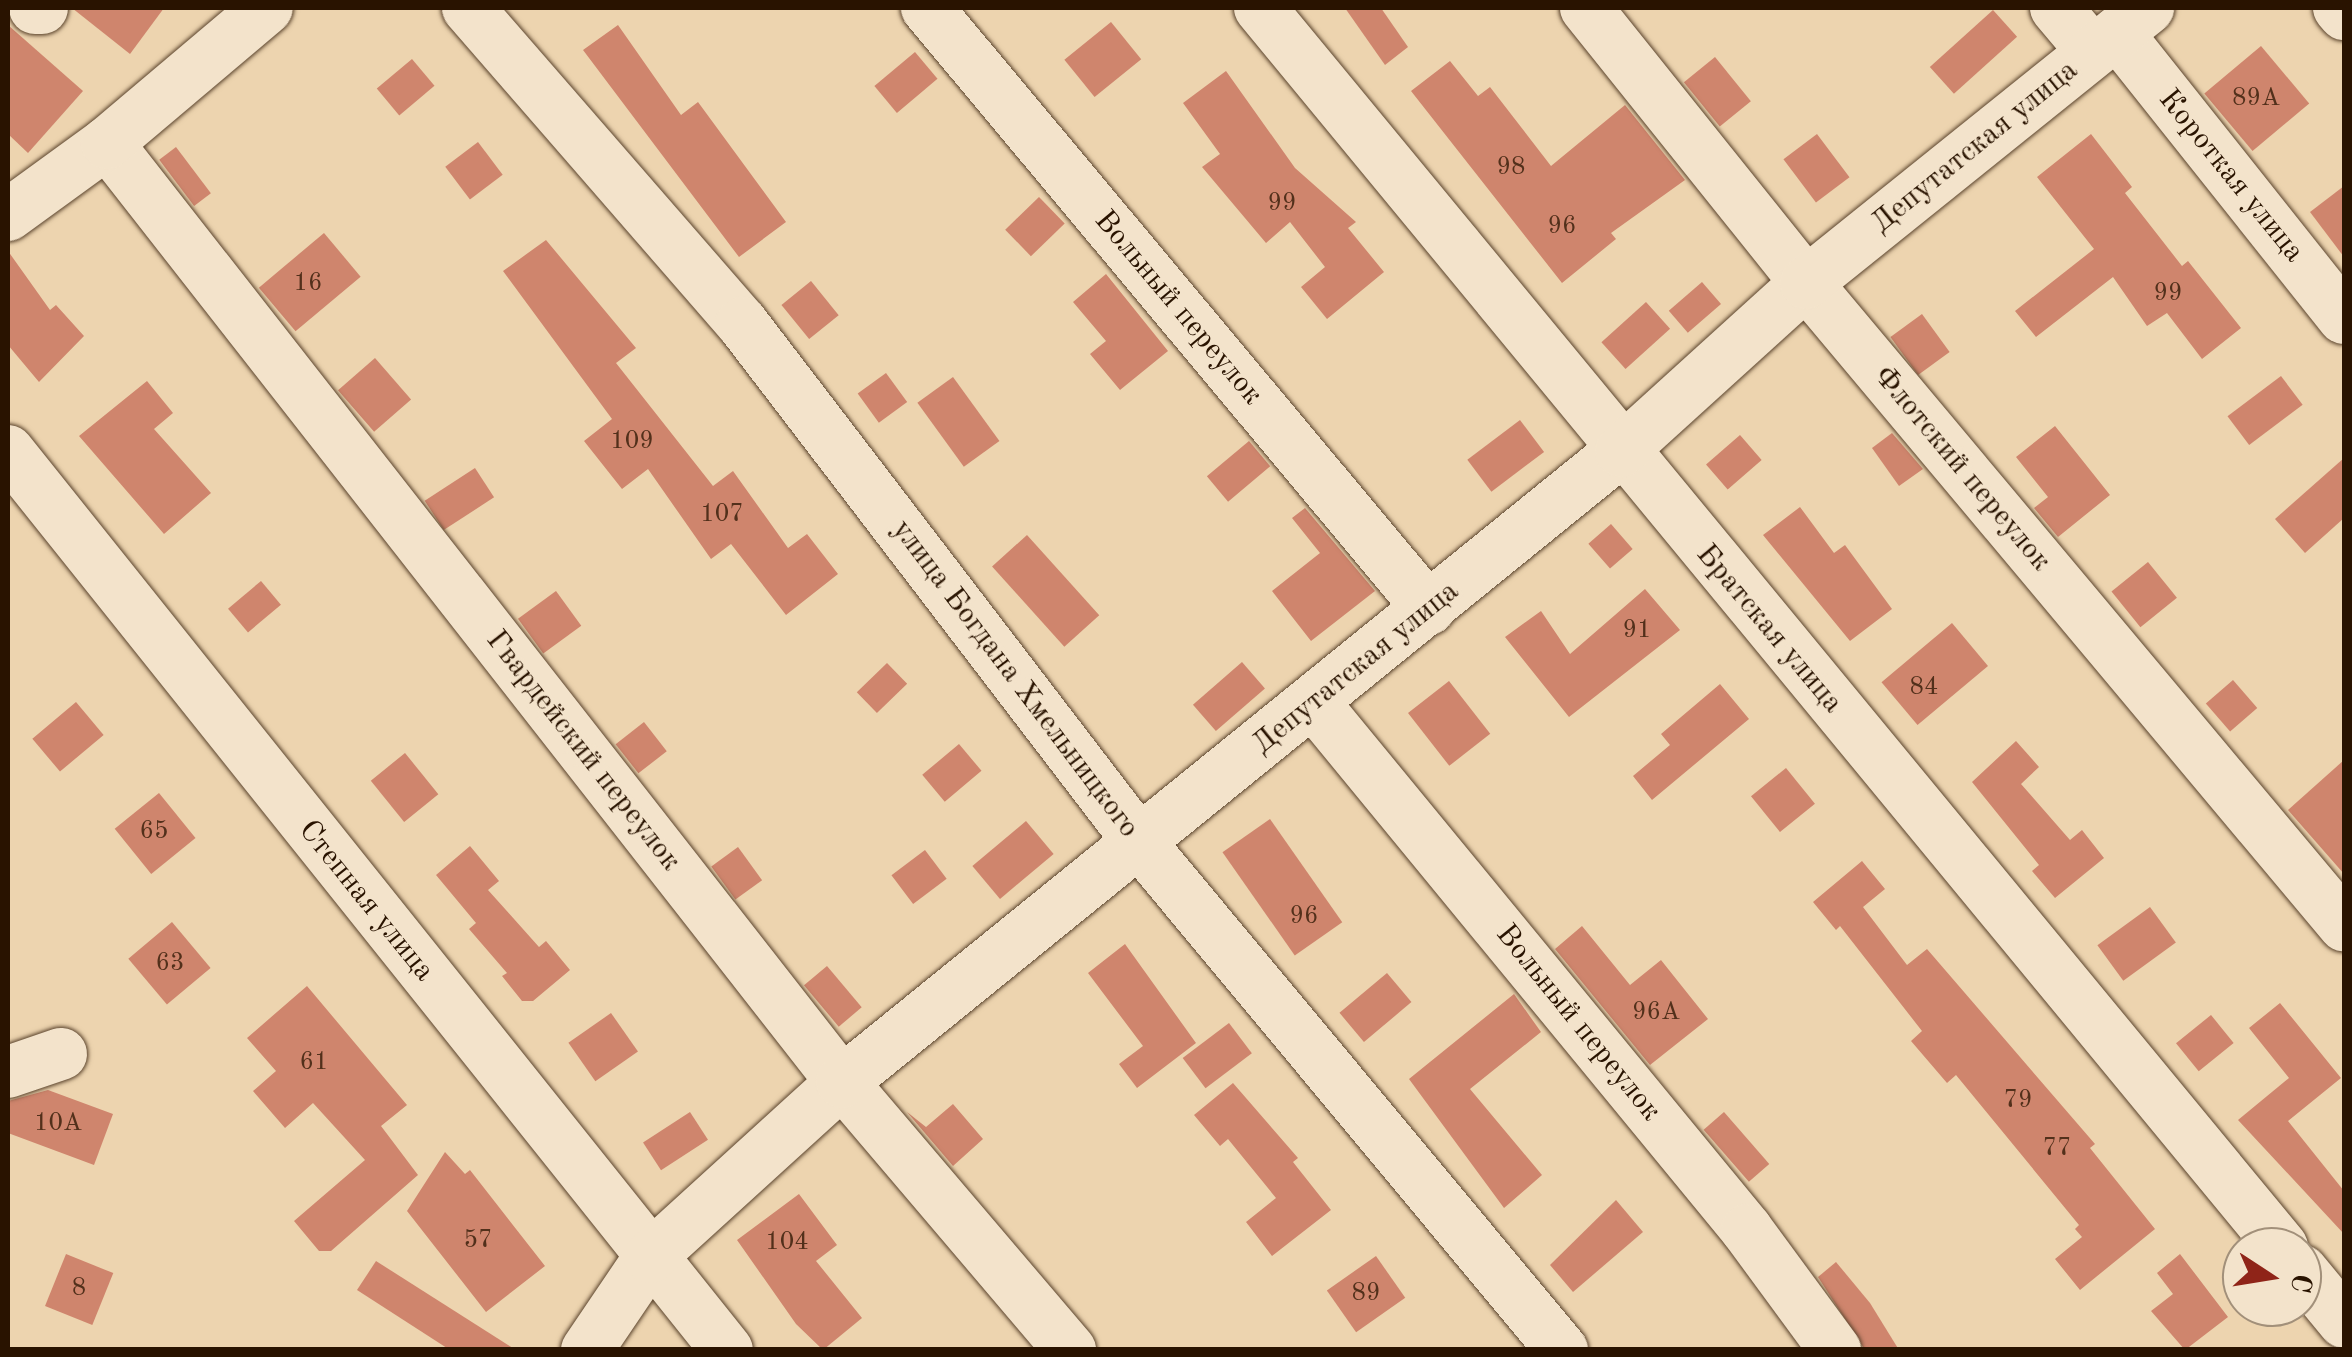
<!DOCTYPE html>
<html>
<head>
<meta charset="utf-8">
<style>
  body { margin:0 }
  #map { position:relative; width:2352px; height:1357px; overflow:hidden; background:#edd4af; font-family:"Old Standard TT",serif }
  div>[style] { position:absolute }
  .building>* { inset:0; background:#cf856d; transform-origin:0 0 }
  .roads { filter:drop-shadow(0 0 2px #5a432c) drop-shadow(0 0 2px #5a432c) }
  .minor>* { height:52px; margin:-26px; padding:0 26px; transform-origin:26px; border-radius:26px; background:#f3e3cb }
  span { translate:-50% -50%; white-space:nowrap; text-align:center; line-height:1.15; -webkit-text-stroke:8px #f3e3cb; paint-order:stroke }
  .number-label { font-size:25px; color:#52301b }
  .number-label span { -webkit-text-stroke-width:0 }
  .street-label { font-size:30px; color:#291300 }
  .frame { position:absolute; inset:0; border:10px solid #291300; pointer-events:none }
  .north { position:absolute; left:2222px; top:1227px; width:100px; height:100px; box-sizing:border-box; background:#f3e3cb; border:2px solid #a2907a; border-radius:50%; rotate:102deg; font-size:28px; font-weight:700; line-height:40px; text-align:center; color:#291300 }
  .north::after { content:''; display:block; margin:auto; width:35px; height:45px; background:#8f2418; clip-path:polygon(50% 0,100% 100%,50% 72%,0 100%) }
</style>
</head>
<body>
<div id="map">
  <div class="building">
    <i style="clip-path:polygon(72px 8px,164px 8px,130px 54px)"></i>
    <i style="clip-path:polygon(1345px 8px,1381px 8px,1408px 47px,1385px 65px)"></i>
    <i style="left:1993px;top:10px;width:36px;height:85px;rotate:48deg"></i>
    <i style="left:1111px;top:22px;width:48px;height:60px;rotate:51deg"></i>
    <i style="clip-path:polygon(8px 25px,83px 91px,28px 153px,8px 134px)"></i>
    <i style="clip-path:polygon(618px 25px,681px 115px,698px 102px,786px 222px,739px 257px,583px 50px)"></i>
    <i style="left:2261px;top:46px;width:75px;height:74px;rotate:50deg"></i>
    <i style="left:915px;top:52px;width:35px;height:53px;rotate:50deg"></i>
    <i style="left:1715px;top:57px;width:57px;height:40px;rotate:51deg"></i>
    <i style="left:412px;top:59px;width:35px;height:46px;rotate:50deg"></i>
    <i style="clip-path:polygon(1450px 61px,1478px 96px,1490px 87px,1551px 166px,1625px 105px,1685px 180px,1611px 233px,1616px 239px,1562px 283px,1411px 91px)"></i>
    <i style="clip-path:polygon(1226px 71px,1295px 168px,1356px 222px,1348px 228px,1384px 272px,1327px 319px,1301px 287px,1325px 267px,1290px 222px,1266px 243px,1202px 167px,1220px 154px,1183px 103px)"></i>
    <i style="left:1817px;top:134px;width:54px;height:42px;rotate:53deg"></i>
    <i style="clip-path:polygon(2091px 134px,2132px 187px,2125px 193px,2182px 266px,2188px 261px,2241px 328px,2202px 359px,2167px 313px,2147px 326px,2113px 277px,2036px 337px,2015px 311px,2094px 249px,2037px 177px)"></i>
    <i style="left:478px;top:142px;width:41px;height:41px;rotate:53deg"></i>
    <i style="left:176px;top:147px;width:58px;height:21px;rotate:53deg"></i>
    <i style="clip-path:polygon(2344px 186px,2344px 257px,2310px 212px)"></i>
    <i style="left:1039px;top:197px;width:37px;height:47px;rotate:46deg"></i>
    <i style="left:324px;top:233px;width:57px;height:85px;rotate:50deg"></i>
    <i style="clip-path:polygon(546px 240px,636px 348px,616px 363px,713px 486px,733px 471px,788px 548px,807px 534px,838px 574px,786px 615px,731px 544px,711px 559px,648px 469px,622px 489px,584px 441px,612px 419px,503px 271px)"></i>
    <i style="clip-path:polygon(8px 251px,50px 310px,56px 305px,84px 336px,39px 382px,8px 345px)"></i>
    <i style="clip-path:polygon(1106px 274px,1168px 351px,1120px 390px,1090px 354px,1106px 341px,1073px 302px)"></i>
    <i style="left:811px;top:281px;width:44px;height:38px;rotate:51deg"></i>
    <i style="left:1702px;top:282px;width:29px;height:44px;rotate:49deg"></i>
    <i style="left:1646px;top:302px;width:36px;height:60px;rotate:48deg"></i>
    <i style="left:1922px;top:314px;width:47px;height:39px;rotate:54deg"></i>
    <i style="left:375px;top:358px;width:55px;height:49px;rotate:49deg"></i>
    <i style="left:886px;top:373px;width:36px;height:35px;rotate:54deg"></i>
    <i style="left:2281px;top:376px;width:36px;height:67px;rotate:53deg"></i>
    <i style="left:953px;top:377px;width:79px;height:44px;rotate:54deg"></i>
    <i style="clip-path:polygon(147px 381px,173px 413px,154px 429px,211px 493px,164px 534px,79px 436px)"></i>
    <i style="left:1520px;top:420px;width:40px;height:66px;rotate:53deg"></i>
    <i style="clip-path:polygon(2055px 426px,2110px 495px,2058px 537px,2034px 508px,2048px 497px,2016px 457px)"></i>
    <i style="clip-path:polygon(1892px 433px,1923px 469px,1899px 486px,1872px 448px)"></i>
    <i style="left:1740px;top:435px;width:33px;height:45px;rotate:49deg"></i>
    <i style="left:1249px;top:441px;width:33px;height:55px;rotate:50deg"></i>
    <i style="clip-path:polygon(2344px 458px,2344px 518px,2305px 553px,2275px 519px)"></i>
    <i style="left:475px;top:468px;width:35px;height:60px;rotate:57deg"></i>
    <i style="clip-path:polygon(1800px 507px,1834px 553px,1845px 545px,1892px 609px,1850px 641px,1763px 535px)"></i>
    <i style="clip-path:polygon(1305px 508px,1375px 591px,1311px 641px,1272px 591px,1320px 553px,1292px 518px)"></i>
    <i style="left:1611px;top:524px;width:33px;height:30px;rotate:49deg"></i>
    <i style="left:1027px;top:535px;width:108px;height:47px;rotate:48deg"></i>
    <i style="left:2148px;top:562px;width:46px;height:47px;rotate:51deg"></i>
    <i style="left:261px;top:581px;width:31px;height:43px;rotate:50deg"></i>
    <i style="clip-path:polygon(1645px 589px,1680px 630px,1569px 717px,1505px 637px,1541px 611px,1570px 654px)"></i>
    <i style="left:556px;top:591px;width:43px;height:47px;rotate:54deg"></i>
    <i style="left:1952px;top:623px;width:56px;height:92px;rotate:50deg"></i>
    <i style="left:1242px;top:662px;width:35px;height:65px;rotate:49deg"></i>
    <i style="left:887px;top:663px;width:29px;height:42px;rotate:46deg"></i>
    <i style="left:2233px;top:680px;width:37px;height:36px;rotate:49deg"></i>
    <i style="left:1449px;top:681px;width:67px;height:52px;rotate:52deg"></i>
    <i style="clip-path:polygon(1720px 684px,1749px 719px,1652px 800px,1633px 776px,1670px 745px,1661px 734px)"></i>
    <i style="left:76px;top:702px;width:43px;height:57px;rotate:50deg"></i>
    <i style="left:644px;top:722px;width:37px;height:36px;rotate:52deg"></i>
    <i style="clip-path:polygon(2016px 741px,2039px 767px,2021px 784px,2070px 840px,2082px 830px,2104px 858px,2055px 898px,2032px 871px,2039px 865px,1972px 782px)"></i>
    <i style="left:959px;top:744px;width:35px;height:48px;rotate:50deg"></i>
    <i style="left:405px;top:753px;width:53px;height:44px;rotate:51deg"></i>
    <i style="clip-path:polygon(2344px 760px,2344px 874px,2288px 810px)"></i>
    <i style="left:1786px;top:768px;width:46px;height:45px;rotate:51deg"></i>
    <i style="left:159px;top:793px;width:58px;height:57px;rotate:51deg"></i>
    <i style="left:1270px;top:819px;width:126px;height:58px;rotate:55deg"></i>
    <i style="left:1026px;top:821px;width:43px;height:70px;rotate:50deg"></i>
    <i style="clip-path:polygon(470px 846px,499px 881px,488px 890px,539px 947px,546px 941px,570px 970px,533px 1001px,522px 1001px,502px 976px,507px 973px,469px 929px,476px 923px,436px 875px)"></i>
    <i style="left:738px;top:847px;width:41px;height:33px;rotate:54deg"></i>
    <i style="left:925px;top:850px;width:36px;height:42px;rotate:53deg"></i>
    <i style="clip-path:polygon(1862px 861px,1885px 889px,1863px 907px,1907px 965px,1927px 949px,2095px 1144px,2090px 1148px,2155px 1229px,2080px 1290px,2055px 1259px,2082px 1237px,2075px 1229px,2079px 1225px,1956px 1075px,1947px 1083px,1911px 1041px,1922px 1031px,1840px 926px,1836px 930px,1813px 902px)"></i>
    <i style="left:2150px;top:907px;width:44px;height:65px;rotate:54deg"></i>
    <i style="left:172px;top:922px;width:60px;height:57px;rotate:50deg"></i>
    <i style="clip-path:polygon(1582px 926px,1630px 985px,1661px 960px,1708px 1019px,1650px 1065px,1555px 949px)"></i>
    <i style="clip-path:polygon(1125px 944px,1196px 1043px,1137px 1088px,1119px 1064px,1143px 1046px,1088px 973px)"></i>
    <i style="left:827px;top:966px;width:54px;height:30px;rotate:50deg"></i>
    <i style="left:1387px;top:973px;width:38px;height:62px;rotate:50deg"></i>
    <i style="clip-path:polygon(307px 986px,407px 1105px,381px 1126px,418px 1175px,331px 1251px,319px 1251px,294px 1221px,365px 1160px,313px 1103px,285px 1128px,253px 1091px,276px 1071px,247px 1038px)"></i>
    <i style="clip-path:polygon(1514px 994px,1541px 1032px,1470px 1089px,1542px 1175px,1504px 1208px,1409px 1079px)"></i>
    <i style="clip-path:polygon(2280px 1003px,2341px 1078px,2288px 1121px,2344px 1191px,2344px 1234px,2238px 1120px,2289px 1078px,2249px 1028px)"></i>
    <i style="left:611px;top:1013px;width:47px;height:52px;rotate:55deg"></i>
    <i style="left:2211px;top:1015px;width:36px;height:45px;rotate:51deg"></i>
    <i style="left:1229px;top:1023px;width:38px;height:58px;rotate:53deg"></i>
    <i style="clip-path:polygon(1233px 1083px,1298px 1158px,1293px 1162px,1331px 1210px,1272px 1256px,1246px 1222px,1276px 1198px,1228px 1139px,1220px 1146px,1194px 1115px)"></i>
    <i style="clip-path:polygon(48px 1090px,113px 1114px,94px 1165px,8px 1133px,8px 1101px)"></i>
    <i style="clip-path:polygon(953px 1104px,983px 1139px,953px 1166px,907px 1112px,926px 1127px)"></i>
    <i style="left:690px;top:1112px;width:33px;height:56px;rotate:57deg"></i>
    <i style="left:1724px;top:1112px;width:69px;height:27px;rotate:49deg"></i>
    <i style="clip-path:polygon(445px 1152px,465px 1174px,470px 1170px,545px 1266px,486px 1312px,407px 1211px)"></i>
    <i style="clip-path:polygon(799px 1194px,837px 1245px,816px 1261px,862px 1318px,823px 1350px,796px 1324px,737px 1240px)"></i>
    <i style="clip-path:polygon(1616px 1200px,1643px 1232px,1573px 1292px,1550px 1265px)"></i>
    <i style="left:66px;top:1254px;width:51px;height:56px;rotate:22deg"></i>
    <i style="clip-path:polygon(2180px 1254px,2228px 1317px,2185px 1350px,2151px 1311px,2173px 1294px,2157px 1273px)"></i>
    <i style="left:1376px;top:1256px;width:51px;height:60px;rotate:55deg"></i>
    <i style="clip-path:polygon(376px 1261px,516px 1350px,450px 1350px,357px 1290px)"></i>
    <i style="clip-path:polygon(1836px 1262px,1870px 1303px,1899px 1350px,1865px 1350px,1818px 1277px)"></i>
  </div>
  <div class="roads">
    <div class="minor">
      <i style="left:35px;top:8px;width:7px"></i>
      <i style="left:468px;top:8px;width:417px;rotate:49deg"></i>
      <i style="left:742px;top:323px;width:655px;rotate:52.57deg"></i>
      <i style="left:1140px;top:843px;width:660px;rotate:50.23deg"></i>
      <i style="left:927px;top:8px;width:783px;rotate:50.13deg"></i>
      <i style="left:1260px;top:8px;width:1606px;rotate:50.48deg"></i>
      <i style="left:1586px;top:8px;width:352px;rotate:51.3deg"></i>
      <i style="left:1806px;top:283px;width:838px;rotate:50.04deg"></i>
      <i style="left:2056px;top:8px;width:57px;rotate:49.9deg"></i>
      <i style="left:2339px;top:8px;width:8px;rotate:50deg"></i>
      <i style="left:2117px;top:33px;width:364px;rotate:51.5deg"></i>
      <i style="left:107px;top:143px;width:1192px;rotate:51.95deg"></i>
      <i style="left:842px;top:1082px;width:352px;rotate:49.6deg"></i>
      <i style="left:8px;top:215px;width:122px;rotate:-36deg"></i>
      <i style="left:107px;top:143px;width:209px;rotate:-40.2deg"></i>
      <i style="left:8px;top:451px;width:1151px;rotate:51.35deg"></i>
      <i style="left:1313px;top:702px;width:683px;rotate:50.58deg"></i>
      <i style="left:1747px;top:1230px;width:149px;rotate:53.7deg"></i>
      <i style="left:8px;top:1072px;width:56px;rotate:-18.8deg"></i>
      <i style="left:2302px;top:1271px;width:66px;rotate:50.5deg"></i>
      <i style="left:587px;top:1350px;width:112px;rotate:-55.9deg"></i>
      <i style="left:650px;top:1257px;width:260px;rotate:-42.3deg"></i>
      <i style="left:842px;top:1082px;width:1002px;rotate:-39.01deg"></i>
      <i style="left:1621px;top:451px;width:250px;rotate:-42.2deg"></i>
      <i style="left:1806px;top:283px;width:439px;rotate:-38.8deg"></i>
    </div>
  </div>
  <div class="number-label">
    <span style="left:2256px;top:99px">89А</span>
    <span style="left:1511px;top:168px">98</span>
    <span style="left:1282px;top:204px">99</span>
    <span style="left:1562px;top:227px">96</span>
    <span style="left:308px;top:284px">16</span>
    <span style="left:2168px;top:294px">99</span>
    <span style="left:632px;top:442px">109</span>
    <span style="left:722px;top:515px">107</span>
    <span style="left:1637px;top:631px">91</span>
    <span style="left:1924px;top:688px">84</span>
    <span style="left:154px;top:832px">65</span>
    <span style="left:1304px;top:917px">96</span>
    <span style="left:170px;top:964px">63</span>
    <span style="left:1656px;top:1013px">96А</span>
    <span style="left:314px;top:1063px">61</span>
    <span style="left:2018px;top:1101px">79</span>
    <span style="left:58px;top:1124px">10А</span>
    <span style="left:2057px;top:1149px">77</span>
    <span style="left:478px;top:1241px">57</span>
    <span style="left:787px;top:1243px">104</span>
    <span style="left:79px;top:1289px">8</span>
    <span style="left:1366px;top:1294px">89</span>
  </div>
  <div class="street-label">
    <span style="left:1975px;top:147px;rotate:-39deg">Депутатская улица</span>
    <span style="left:2231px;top:176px;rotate:51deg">Короткая улица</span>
    <span style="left:1178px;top:308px;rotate:50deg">Вольный переулок</span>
    <span style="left:1962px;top:469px;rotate:50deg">Флотский переулок</span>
    <span style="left:1769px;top:629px;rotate:50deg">Братская улица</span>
    <span style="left:1356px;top:668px;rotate:-39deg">Депутатская улица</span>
    <span style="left:1015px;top:679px;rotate:53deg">улица Богдана Хмельницкого</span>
    <span style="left:583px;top:751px;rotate:52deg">Гвардейский переулок</span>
    <span style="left:366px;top:901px;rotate:51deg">Степная улица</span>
    <span style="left:1578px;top:1023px;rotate:51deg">Вольный переулок</span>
  </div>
  <div class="frame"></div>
  <div class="north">С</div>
</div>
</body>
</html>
